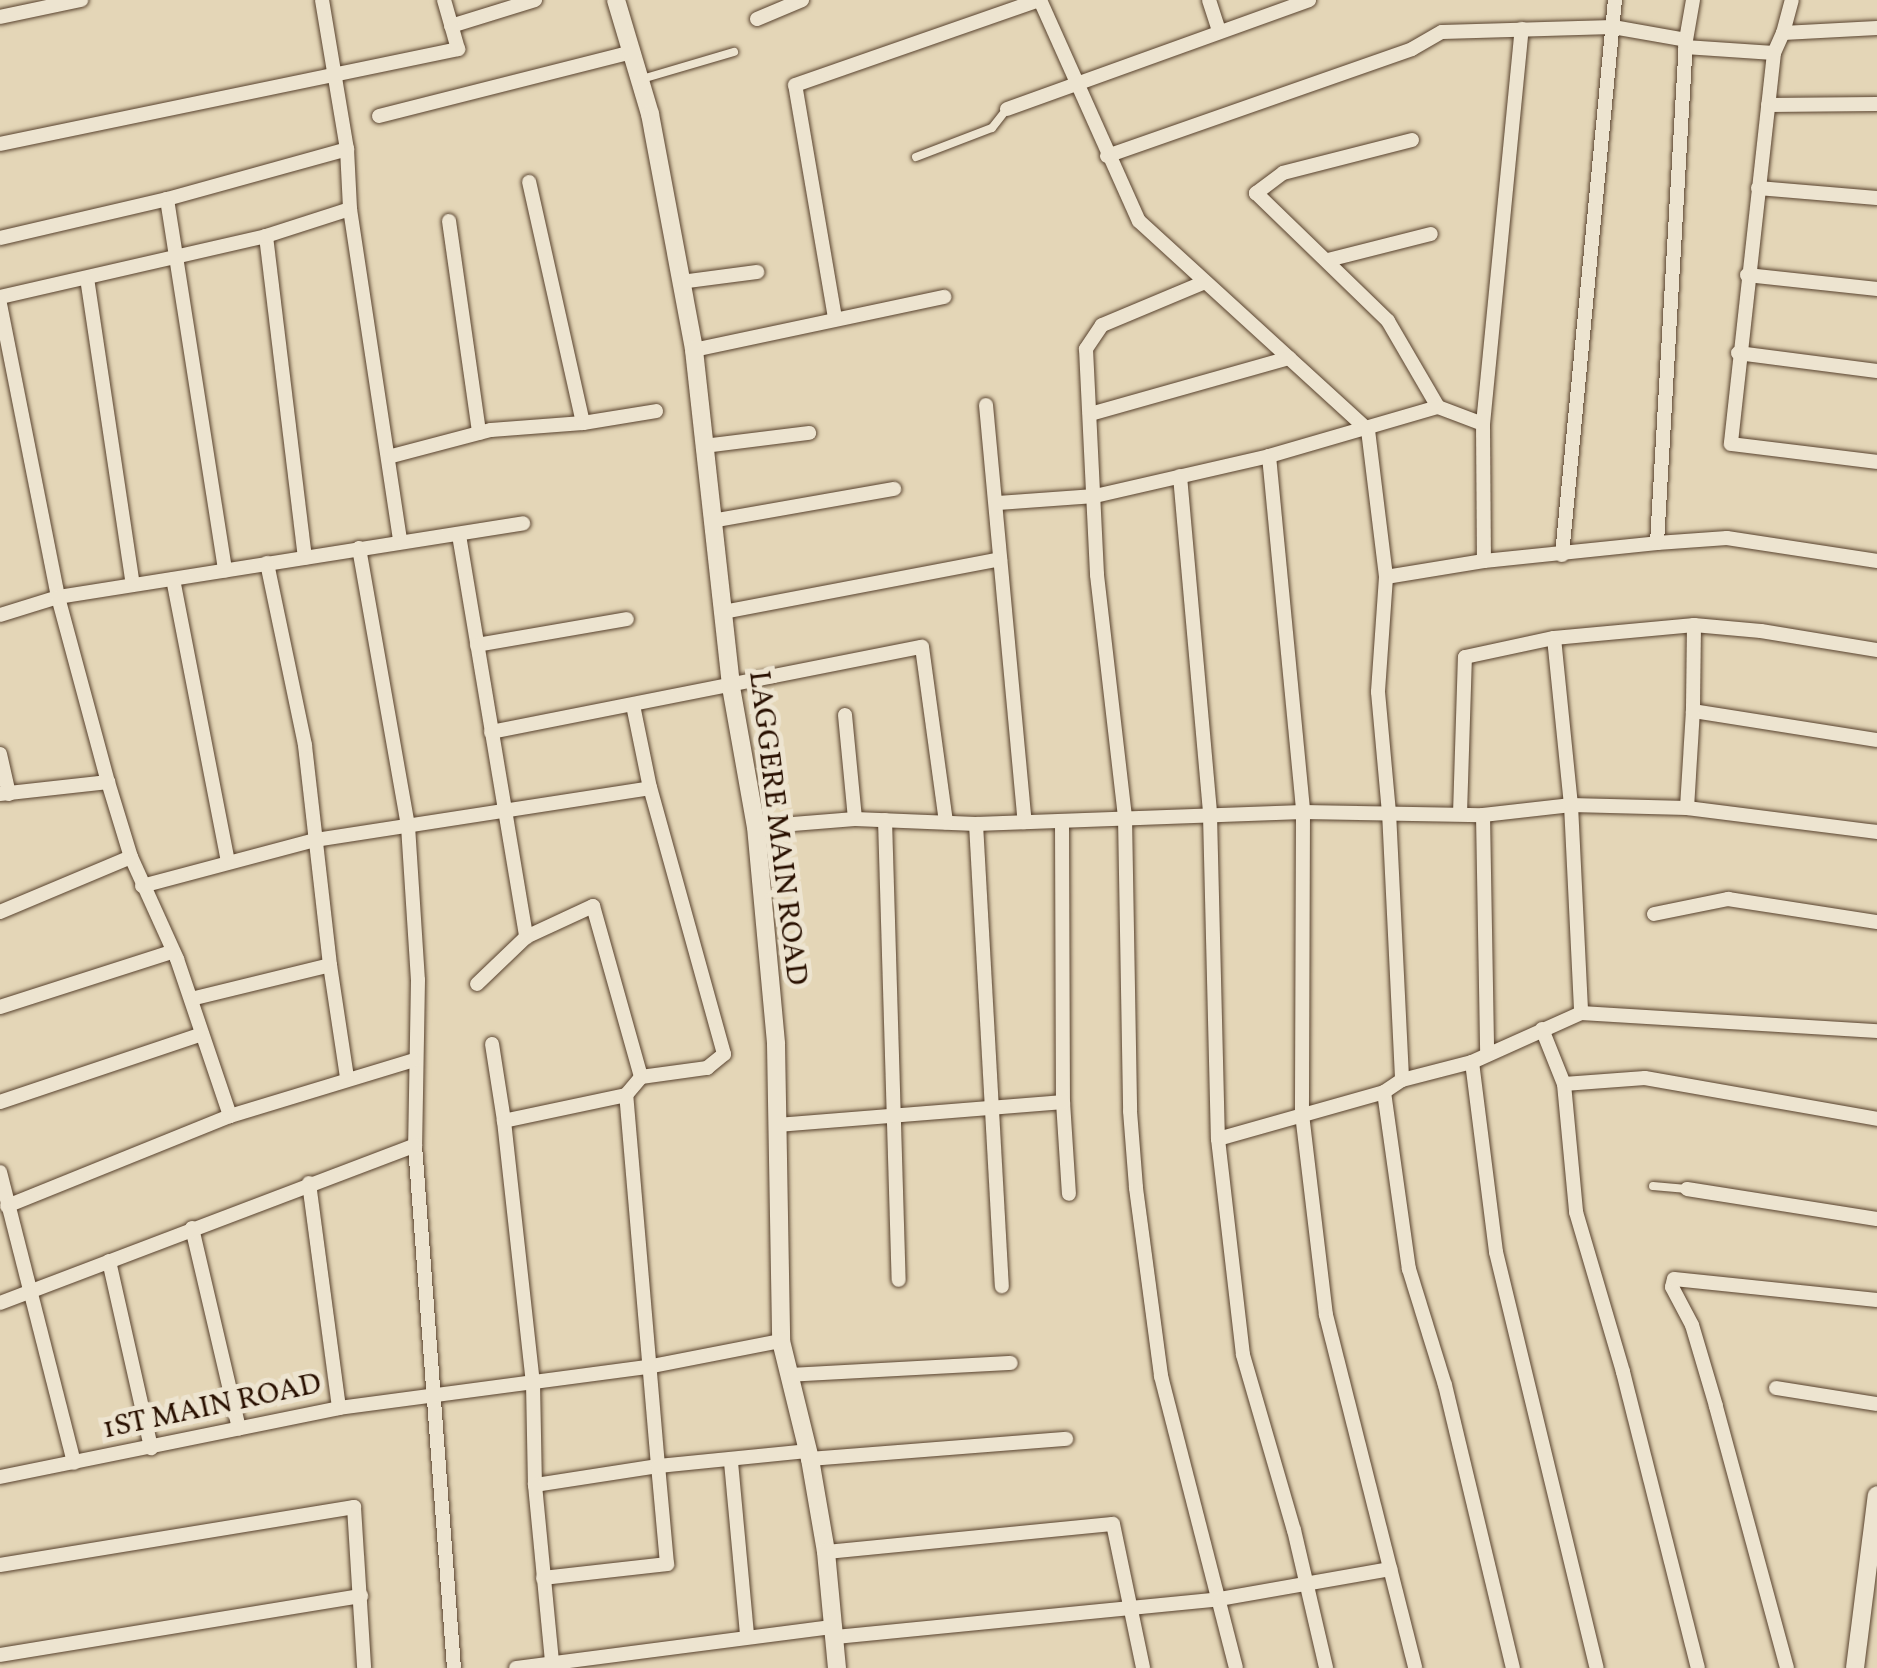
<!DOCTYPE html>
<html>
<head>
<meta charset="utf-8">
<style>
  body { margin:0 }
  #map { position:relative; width:1877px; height:1668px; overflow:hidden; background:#e4d6b7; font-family:Vollkorn,serif }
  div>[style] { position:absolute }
  .roads { filter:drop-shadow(0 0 2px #58422e) drop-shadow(0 0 2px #58422e) }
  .service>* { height:8px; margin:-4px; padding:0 4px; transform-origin:4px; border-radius:4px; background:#ede4d0 }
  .minor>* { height:14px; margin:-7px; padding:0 7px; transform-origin:7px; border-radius:7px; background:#ede4d0 }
  .tertiary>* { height:18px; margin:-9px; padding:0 9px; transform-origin:9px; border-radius:9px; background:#ede4d0 }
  span { translate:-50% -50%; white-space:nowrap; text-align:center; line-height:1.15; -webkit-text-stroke:10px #ede4d0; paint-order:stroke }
  .street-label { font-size:30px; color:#291000 }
</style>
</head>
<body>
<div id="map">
  <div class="roads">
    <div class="service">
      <i style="left:642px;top:79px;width:96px;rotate:-16.4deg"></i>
      <i style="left:916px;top:157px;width:81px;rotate:-20.9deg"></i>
      <i style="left:992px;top:128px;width:24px;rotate:-52deg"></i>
      <i style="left:1653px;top:1186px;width:34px;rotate:5deg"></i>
    </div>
    <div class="minor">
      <i style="left:322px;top:0;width:151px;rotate:80.5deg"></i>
      <i style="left:347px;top:149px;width:60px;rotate:87.1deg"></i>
      <i style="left:350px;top:209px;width:336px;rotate:81.4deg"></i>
      <i style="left:1040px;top:0;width:242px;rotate:65.9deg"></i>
      <i style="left:1139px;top:221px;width:310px;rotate:42.4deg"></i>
      <i style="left:1368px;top:430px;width:148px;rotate:83deg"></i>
      <i style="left:1386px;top:577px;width:115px;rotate:94deg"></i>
      <i style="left:1378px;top:692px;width:121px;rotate:84.8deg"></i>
      <i style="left:1389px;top:812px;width:268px;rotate:87.2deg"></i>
      <i style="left:1209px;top:0;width:33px;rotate:72deg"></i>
      <i style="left:0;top:17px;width:83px;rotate:-11.9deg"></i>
      <i style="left:757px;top:19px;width:49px;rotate:-22.9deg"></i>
      <i style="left:451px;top:26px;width:88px;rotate:-17.2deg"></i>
      <i style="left:1783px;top:33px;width:34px;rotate:-75deg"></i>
      <i style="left:1685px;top:47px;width:89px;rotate:3.9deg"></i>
      <i style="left:1774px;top:53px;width:22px;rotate:-66deg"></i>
      <i style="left:1783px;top:33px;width:94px;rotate:-3deg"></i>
      <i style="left:1774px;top:53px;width:393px;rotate:96.3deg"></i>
      <i style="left:1731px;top:444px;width:147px;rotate:7deg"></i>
      <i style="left:1768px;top:105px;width:109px;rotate:-0.5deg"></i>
      <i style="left:1007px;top:109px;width:321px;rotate:-19.8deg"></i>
      <i style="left:379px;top:116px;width:257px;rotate:-14.2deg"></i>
      <i style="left:1412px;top:140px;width:133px;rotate:165.7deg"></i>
      <i style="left:1283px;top:173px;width:34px;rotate:143deg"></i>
      <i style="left:1256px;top:193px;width:184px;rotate:44.1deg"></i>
      <i style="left:1388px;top:321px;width:99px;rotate:59.8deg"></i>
      <i style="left:0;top:144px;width:468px;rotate:-11.7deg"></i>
      <i style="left:458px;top:49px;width:51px;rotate:-105.9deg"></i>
      <i style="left:1107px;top:156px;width:323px;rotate:-19.3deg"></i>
      <i style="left:1412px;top:49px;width:34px;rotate:-30deg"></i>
      <i style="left:1442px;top:32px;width:171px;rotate:-1.7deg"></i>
      <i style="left:1613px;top:27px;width:74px;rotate:10.1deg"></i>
      <i style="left:1686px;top:40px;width:41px;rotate:-80.1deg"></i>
      <i style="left:1758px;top:188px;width:119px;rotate:4.8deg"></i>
      <i style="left:167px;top:199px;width:376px;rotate:81.1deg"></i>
      <i style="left:449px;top:221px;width:214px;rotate:81.9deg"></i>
      <i style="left:266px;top:236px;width:324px;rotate:83.1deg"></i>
      <i style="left:0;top:238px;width:171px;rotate:-13.1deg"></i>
      <i style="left:167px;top:199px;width:187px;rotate:-15.5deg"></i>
      <i style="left:1328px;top:260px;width:106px;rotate:-14.2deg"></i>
      <i style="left:1747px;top:275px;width:131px;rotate:6.1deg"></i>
      <i style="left:87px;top:278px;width:309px;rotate:81.5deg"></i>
      <i style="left:681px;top:282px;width:77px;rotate:-7.5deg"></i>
      <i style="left:1205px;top:282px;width:112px;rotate:157.3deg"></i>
      <i style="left:1102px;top:325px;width:29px;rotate:124deg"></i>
      <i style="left:1086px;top:349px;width:226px;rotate:87.2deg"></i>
      <i style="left:1097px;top:575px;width:244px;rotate:83.4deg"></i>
      <i style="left:1125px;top:817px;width:294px;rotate:89deg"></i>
      <i style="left:1130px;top:1111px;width:77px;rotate:85.5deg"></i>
      <i style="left:1136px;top:1188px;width:190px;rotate:82.4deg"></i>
      <i style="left:1161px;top:1376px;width:301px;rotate:75.6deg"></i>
      <i style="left:0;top:297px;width:273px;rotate:-12.9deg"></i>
      <i style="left:266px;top:236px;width:88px;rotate:-17.8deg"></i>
      <i style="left:0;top:304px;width:299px;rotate:78.8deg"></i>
      <i style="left:58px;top:597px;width:192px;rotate:74.9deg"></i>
      <i style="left:108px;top:782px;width:78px;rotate:73deg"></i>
      <i style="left:131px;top:857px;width:112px;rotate:65.7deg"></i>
      <i style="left:177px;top:959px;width:166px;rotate:71.3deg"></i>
      <i style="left:835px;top:318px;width:236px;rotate:-99.7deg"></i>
      <i style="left:795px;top:85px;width:258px;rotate:-19.2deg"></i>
      <i style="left:694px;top:350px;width:256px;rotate:-12deg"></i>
      <i style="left:1738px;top:353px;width:140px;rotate:7.4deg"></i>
      <i style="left:986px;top:405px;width:419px;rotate:84.7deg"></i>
      <i style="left:1090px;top:414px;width:207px;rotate:-15.7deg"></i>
      <i style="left:583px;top:423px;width:74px;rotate:-9.3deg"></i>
      <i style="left:1483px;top:424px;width:397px;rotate:-84.4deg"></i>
      <i style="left:704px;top:446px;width:106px;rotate:-7.1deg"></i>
      <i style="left:1269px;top:456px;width:358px;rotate:84.5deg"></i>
      <i style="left:1303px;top:812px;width:302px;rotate:90.2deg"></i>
      <i style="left:1302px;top:1114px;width:202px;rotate:83.2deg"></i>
      <i style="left:1326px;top:1315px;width:364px;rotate:75.8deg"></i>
      <i style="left:388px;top:457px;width:106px;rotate:-14.7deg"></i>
      <i style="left:491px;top:430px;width:92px;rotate:-4.4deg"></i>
      <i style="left:583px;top:423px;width:247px;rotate:-102.6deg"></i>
      <i style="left:1180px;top:476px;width:340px;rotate:84.9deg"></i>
      <i style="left:1210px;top:815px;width:324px;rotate:88.6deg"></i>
      <i style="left:1218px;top:1139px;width:217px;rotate:83.4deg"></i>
      <i style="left:1243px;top:1355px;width:182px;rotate:73.8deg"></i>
      <i style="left:1294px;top:1530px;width:142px;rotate:76.9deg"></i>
      <i style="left:998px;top:503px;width:97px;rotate:-4.1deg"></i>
      <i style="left:1095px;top:496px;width:179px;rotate:-12.9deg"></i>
      <i style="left:1269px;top:456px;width:176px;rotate:-16.2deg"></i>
      <i style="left:1438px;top:407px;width:48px;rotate:20.7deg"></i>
      <i style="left:1483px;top:424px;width:137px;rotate:89.6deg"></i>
      <i style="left:712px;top:521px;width:185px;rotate:-10deg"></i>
      <i style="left:459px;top:535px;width:408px;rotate:80.5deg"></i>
      <i style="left:526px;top:937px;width:74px;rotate:-24.8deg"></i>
      <i style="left:593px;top:906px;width:178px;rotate:74.3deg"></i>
      <i style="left:1657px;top:543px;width:70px;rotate:-4.1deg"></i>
      <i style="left:1727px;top:538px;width:152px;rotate:8.7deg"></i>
      <i style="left:359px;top:548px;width:282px;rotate:80deg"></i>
      <i style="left:408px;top:826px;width:154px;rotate:86.3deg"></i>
      <i style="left:418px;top:980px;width:165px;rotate:91deg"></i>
      <i style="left:415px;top:1145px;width:524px;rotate:85.74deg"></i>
      <i style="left:1562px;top:555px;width:558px;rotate:-84.55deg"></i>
      <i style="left:1386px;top:577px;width:99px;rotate:-9.3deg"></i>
      <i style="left:1484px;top:561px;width:174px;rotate:-5.9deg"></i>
      <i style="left:1657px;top:543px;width:504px;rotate:-86.7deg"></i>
      <i style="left:173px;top:579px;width:287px;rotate:79deg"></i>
      <i style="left:723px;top:612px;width:282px;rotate:-10.8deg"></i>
      <i style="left:0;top:615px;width:61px;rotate:-17.2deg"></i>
      <i style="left:58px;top:597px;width:471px;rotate:-9deg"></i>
      <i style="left:1694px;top:625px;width:67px;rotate:5.1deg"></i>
      <i style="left:1761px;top:631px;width:118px;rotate:9.3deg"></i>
      <i style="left:1554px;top:638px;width:168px;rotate:84.2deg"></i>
      <i style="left:1571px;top:805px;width:208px;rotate:87.2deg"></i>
      <i style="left:477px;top:645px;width:152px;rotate:-9.8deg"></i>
      <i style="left:845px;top:715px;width:104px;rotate:84.5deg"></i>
      <i style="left:491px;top:732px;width:439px;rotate:-11.2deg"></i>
      <i style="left:922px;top:647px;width:177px;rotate:82.2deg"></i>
      <i style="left:0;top:754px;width:41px;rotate:77.3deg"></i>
      <i style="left:0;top:794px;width:109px;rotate:-6.3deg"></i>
      <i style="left:1687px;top:808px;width:97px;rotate:-86.5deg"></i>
      <i style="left:1693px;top:711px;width:186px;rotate:9deg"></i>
      <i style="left:1460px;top:814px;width:157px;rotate:-88.2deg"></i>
      <i style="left:1465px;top:657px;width:91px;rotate:-12.1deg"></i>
      <i style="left:1554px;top:638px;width:141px;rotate:-5.3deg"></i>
      <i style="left:1694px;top:625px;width:86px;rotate:90.7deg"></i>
      <i style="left:1483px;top:815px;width:237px;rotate:89deg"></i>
      <i style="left:885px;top:820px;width:460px;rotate:88.3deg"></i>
      <i style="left:1062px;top:823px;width:279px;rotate:89.8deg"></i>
      <i style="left:1063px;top:1102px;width:92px;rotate:86.3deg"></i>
      <i style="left:976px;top:824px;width:463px;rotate:86.8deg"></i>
      <i style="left:756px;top:827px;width:99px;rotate:-4.6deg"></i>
      <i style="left:855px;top:819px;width:121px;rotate:2.4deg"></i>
      <i style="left:976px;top:824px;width:327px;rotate:-2.1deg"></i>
      <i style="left:1303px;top:812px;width:180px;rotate:1deg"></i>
      <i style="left:1483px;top:815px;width:89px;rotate:-6.5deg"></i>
      <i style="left:1571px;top:805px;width:116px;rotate:1.5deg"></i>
      <i style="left:1687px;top:808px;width:192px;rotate:7.2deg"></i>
      <i style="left:142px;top:886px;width:179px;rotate:-14.9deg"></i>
      <i style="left:315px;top:840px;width:339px;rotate:-8.8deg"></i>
      <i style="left:0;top:912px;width:142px;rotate:-22.8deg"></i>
      <i style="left:1654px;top:914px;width:76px;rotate:-11.5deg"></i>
      <i style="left:1728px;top:899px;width:151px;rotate:8.8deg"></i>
      <i style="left:330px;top:965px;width:113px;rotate:81.4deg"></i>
      <i style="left:477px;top:984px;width:68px;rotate:-43.8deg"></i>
      <i style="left:191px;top:999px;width:143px;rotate:-13.7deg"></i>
      <i style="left:330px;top:965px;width:221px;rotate:-96.5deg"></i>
      <i style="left:305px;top:745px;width:186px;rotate:-101.8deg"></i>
      <i style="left:0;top:1007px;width:180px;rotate:-17.8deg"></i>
      <i style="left:1542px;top:1029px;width:59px;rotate:68.2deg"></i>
      <i style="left:1564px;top:1084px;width:129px;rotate:84.6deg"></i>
      <i style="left:1576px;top:1212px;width:167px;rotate:73.6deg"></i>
      <i style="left:1623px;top:1372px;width:305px;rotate:75.8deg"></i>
      <i style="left:492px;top:1044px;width:78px;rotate:81.1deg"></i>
      <i style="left:1472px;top:1062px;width:192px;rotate:82.8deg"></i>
      <i style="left:1496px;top:1252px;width:428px;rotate:76.4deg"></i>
      <i style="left:1564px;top:1084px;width:81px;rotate:-4.2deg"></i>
      <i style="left:1645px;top:1078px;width:236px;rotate:10deg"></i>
      <i style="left:1384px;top:1092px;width:179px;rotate:82deg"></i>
      <i style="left:1409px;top:1269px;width:121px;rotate:72.8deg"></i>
      <i style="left:1445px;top:1385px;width:291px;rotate:76.5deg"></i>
      <i style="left:626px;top:1095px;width:23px;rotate:-50deg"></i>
      <i style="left:641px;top:1077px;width:67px;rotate:-7.8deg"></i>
      <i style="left:707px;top:1068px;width:22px;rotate:-39deg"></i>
      <i style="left:724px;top:1054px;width:276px;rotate:-105.5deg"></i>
      <i style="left:650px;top:788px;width:85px;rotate:-101.6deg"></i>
      <i style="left:0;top:1102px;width:213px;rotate:-18.6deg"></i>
      <i style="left:778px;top:1125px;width:286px;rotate:-4.6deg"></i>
      <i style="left:1218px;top:1139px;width:173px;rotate:-15.8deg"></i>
      <i style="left:1384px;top:1092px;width:22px;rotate:-34deg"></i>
      <i style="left:1402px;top:1080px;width:72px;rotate:-14.4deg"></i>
      <i style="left:1472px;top:1062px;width:120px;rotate:-24.2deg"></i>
      <i style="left:1581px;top:1013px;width:297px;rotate:3.5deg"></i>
      <i style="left:0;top:1172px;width:300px;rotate:75.7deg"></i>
      <i style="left:309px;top:1183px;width:227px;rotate:82.4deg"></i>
      <i style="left:1687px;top:1189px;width:192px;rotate:9deg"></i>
      <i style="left:7px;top:1206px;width:240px;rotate:-22deg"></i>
      <i style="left:230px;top:1116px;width:192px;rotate:-16.9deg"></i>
      <i style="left:192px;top:1228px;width:206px;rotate:76.8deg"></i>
      <i style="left:109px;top:1261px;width:192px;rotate:77.3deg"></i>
      <i style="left:0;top:1303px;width:444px;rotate:-20.8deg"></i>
      <i style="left:788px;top:1375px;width:223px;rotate:-3.1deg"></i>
      <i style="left:1776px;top:1388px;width:102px;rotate:9deg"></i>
      <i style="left:810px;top:1459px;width:257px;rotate:-4.5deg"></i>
      <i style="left:731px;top:1462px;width:175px;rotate:84.7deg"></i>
      <i style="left:0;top:1477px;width:346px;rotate:-11.5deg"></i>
      <i style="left:339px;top:1408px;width:311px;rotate:-7.6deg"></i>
      <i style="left:647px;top:1367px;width:136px;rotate:-11deg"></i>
      <i style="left:535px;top:1485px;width:124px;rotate:-8.8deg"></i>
      <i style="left:658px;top:1466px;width:372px;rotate:-94.9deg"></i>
      <i style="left:626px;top:1095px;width:125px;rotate:168deg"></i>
      <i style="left:504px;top:1121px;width:264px;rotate:83.7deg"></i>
      <i style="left:533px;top:1383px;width:102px;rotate:88.9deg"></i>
      <i style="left:535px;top:1485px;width:178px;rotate:84.5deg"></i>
      <i style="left:826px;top:1552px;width:288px;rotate:-5.6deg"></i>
      <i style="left:1113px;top:1524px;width:147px;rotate:78.2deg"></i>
      <i style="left:0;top:1565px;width:359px;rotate:-9.3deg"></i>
      <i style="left:354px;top:1507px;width:161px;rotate:86.4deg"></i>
      <i style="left:543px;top:1578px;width:125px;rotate:-6.4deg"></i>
      <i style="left:667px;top:1564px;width:98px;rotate:-95.2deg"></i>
      <i style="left:658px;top:1466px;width:150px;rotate:-5.7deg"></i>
      <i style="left:835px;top:1637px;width:387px;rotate:-5.6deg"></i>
      <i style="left:1220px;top:1599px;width:173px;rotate:-10deg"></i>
      <i style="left:0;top:1655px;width:366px;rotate:-9.3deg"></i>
      <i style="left:516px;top:1668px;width:319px;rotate:-7.4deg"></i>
      <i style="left:1787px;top:1668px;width:271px;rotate:-105.2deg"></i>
      <i style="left:1716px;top:1406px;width:84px;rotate:-106.5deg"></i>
      <i style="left:1692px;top:1325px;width:43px;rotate:-117.8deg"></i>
      <i style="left:1672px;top:1287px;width:8px;rotate:-76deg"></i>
      <i style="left:1674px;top:1279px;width:204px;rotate:5.9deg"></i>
    </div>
    <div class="tertiary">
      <i style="left:616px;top:0;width:119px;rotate:73.4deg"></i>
      <i style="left:650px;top:114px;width:240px;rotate:79.4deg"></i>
      <i style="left:694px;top:350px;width:339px;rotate:83.7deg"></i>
      <i style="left:731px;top:687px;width:142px;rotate:79.9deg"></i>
      <i style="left:756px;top:827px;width:218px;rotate:84.7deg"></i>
      <i style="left:776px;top:1044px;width:297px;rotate:89deg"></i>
      <i style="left:781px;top:1341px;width:122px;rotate:76.2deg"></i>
      <i style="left:810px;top:1459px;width:94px;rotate:80.2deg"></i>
      <i style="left:826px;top:1552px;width:117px;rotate:84.6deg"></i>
      <i style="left:1855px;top:1668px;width:174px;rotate:-82.8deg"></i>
    </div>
  </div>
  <div class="street-label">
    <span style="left:777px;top:828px;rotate:83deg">LAGGERE MAIN ROAD</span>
    <span style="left:212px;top:1407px;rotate:-12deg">1ST MAIN ROAD</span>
  </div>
</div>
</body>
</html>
